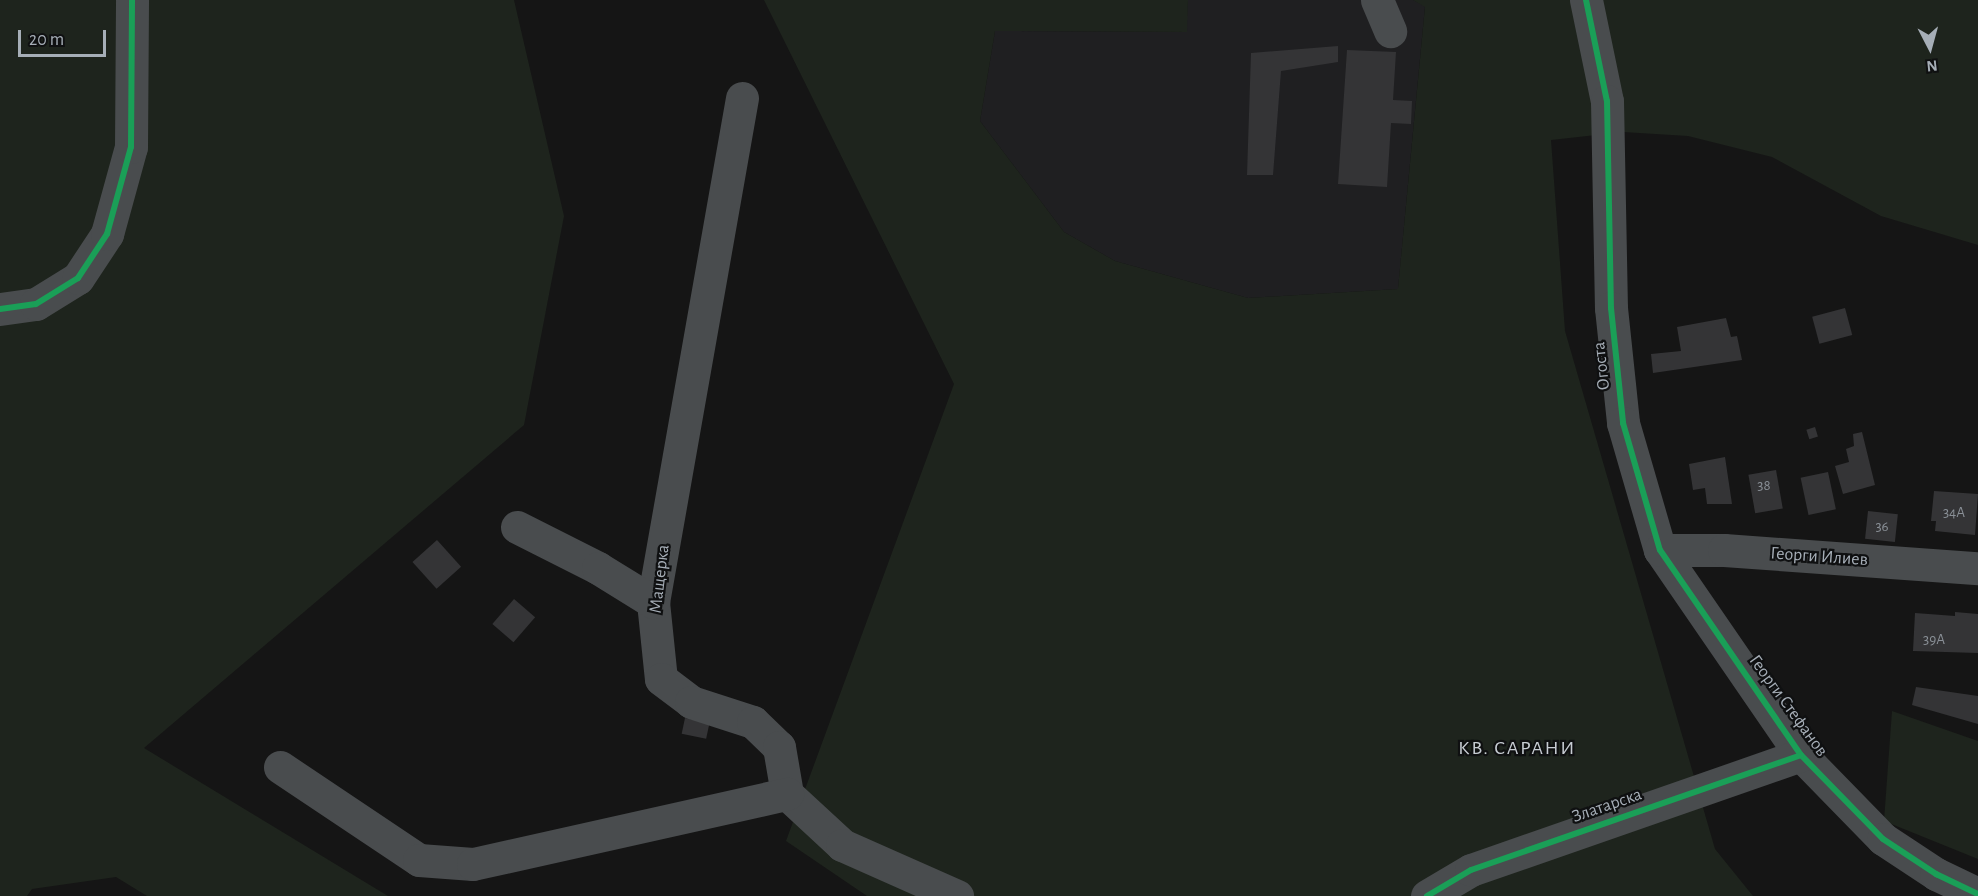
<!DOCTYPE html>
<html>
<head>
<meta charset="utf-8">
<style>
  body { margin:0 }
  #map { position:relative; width:1978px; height:896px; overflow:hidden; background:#151515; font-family:"Alegreya Sans",sans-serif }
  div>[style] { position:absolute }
  .built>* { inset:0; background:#1f1f21 }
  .green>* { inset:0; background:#1e241d }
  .building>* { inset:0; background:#343436; transform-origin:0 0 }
  .minor>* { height:33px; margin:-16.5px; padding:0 16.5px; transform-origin:16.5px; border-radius:16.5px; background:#494c4e }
  .cycleway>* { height:6px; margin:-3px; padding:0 3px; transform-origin:3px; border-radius:3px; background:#1a9f57 }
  span { translate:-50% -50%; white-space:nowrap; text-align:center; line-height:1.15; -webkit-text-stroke:4.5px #0f1011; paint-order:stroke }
  .number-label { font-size:15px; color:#8a9097 }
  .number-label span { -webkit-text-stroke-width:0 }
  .street-label { font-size:18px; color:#a6aeb7 }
  .neighbourhood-label { font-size:20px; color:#c7ccd3; letter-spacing:1.5px }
  .north { position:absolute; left:1900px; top:18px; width:60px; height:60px; -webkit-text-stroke:4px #0f1011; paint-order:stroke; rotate:174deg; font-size:16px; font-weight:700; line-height:24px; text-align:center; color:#a6aeb7 }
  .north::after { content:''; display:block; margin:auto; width:21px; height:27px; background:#a6aeb7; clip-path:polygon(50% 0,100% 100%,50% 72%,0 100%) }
  .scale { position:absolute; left:18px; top:30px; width:88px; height:27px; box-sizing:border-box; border:3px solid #a6aeb7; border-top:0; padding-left:8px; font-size:18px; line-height:21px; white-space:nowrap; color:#a6aeb7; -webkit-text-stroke:4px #0f1011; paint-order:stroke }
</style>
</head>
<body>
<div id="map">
  <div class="built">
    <i style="clip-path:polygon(1188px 0,1413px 0,1425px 6px,1398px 289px,1248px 298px,1115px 261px,1064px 232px,980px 121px,995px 31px,1186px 32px)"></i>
  </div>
  <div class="green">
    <i style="clip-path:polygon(0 0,514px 0,564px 216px,524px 425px,144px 748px,388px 896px,147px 896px,116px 877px,32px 889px,27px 896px,0 896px)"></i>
    <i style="clip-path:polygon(764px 0,1188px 0,1187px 32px,995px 31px,980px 121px,1064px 232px,1115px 261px,1248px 298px,1398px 289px,1425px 7px,1413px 0,1978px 0,1978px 245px,1881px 216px,1772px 157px,1688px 136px,1623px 132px,1551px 140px,1565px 331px,1715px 849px,1753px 896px,867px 896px,786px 841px,954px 384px)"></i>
    <i style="clip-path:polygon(1892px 711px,1978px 741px,1978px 859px,1884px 821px)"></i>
  </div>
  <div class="building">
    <i style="clip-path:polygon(1338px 46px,1338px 62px,1281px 71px,1273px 175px,1247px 175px,1251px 53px)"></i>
    <i style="clip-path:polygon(1347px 50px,1396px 52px,1393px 100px,1412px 101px,1411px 124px,1391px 123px,1387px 187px,1338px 184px)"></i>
    <i style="left:1845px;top:308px;width:28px;height:34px;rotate:75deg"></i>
    <i style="clip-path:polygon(1726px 318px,1731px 337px,1737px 336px,1742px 360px,1653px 373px,1651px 354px,1681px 351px,1677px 327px)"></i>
    <i style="left:1815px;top:427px;width:10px;height:9px;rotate:73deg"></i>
    <i style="clip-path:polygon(1862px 432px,1875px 485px,1843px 494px,1835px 466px,1849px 462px,1846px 449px,1854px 446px,1853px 434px)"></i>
    <i style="clip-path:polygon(1725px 457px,1732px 504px,1707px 504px,1705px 488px,1693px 490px,1689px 464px)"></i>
    <i style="left:1776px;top:470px;width:39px;height:28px;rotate:80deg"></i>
    <i style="left:1828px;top:472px;width:38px;height:28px;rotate:78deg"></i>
    <i style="clip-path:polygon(1934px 491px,1978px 494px,1975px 535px,1935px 531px,1936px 521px,1931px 521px)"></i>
    <i style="left:1868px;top:511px;width:30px;height:28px;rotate:6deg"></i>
    <i style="left:437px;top:540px;width:36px;height:33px;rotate:48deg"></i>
    <i style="left:514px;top:599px;width:28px;height:33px;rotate:41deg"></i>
    <i style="clip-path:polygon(1955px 612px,1978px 614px,1978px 653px,1913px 651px,1915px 613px,1955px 616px)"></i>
    <i style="clip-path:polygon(1916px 687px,1978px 696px,1978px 724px,1912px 705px)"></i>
    <i style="left:685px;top:718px;width:25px;height:16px;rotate:12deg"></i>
  </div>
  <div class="minor">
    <i style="left:1377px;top:0;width:34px;rotate:67deg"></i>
    <i style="left:1586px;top:0;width:103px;rotate:78.3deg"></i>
    <i style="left:1607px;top:101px;width:207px;rotate:88.9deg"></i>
    <i style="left:1611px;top:308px;width:116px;rotate:84deg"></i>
    <i style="left:1623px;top:423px;width:132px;rotate:73.8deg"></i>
    <i style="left:1660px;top:550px;width:249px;rotate:55.5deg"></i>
    <i style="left:1801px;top:755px;width:117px;rotate:45.7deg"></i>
    <i style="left:1883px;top:839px;width:64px;rotate:33.4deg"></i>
    <i style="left:1936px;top:874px;width:47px;rotate:25.5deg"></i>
    <i style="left:742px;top:98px;width:512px;rotate:100.01deg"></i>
    <i style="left:653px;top:602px;width:77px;rotate:84.1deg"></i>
    <i style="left:661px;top:679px;width:38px;rotate:37deg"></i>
    <i style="left:691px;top:702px;width:65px;rotate:17.9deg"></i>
    <i style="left:753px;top:722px;width:36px;rotate:44deg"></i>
    <i style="left:779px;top:747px;width:48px;rotate:80.3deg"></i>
    <i style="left:787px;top:794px;width:75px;rotate:42.8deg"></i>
    <i style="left:842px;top:845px;width:126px;rotate:23.9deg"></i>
    <i style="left:0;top:309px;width:36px;rotate:-8deg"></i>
    <i style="left:36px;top:304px;width:49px;rotate:-31.8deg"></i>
    <i style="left:78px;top:278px;width:53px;rotate:-56.6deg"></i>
    <i style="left:107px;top:234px;width:90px;rotate:-74.6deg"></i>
    <i style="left:131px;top:147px;width:147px;rotate:-89.6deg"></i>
    <i style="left:517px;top:527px;width:91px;rotate:26.8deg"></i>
    <i style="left:598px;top:568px;width:65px;rotate:31.7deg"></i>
    <i style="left:1660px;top:550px;width:64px"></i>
    <i style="left:1724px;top:550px;width:255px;rotate:4.1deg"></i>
    <i style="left:280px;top:767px;width:167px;rotate:33.8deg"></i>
    <i style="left:419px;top:860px;width:54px;rotate:4.2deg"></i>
    <i style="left:473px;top:864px;width:322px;rotate:-12.6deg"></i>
    <i style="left:1427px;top:896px;width:51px;rotate:-30.6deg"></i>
    <i style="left:1471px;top:870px;width:349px;rotate:-19.2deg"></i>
  </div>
  <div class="cycleway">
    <i style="left:1586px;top:0;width:103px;rotate:78.3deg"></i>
    <i style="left:1607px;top:101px;width:207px;rotate:88.9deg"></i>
    <i style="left:1611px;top:308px;width:116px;rotate:84deg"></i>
    <i style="left:1623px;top:423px;width:132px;rotate:73.8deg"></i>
    <i style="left:1660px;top:550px;width:249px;rotate:55.5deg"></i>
    <i style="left:1801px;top:755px;width:117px;rotate:45.7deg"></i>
    <i style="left:1883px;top:839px;width:64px;rotate:33.4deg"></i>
    <i style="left:1936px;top:874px;width:47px;rotate:25.5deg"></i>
    <i style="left:0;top:309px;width:36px;rotate:-8deg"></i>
    <i style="left:36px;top:304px;width:49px;rotate:-31.8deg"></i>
    <i style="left:78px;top:278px;width:53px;rotate:-56.6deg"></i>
    <i style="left:107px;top:234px;width:90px;rotate:-74.6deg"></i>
    <i style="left:131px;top:147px;width:147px;rotate:-89.6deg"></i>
    <i style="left:1427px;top:896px;width:51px;rotate:-30.6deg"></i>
    <i style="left:1471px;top:870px;width:349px;rotate:-19.2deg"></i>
  </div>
  <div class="number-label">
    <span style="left:1764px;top:486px">38</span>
    <span style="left:1954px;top:513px">34А</span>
    <span style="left:1882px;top:527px">36</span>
    <span style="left:1934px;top:640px">39А</span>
  </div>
  <div class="street-label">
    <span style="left:1602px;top:366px;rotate:-96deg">Огоста</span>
    <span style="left:1819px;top:557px;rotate:4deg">Георги Илиев</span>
    <span style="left:660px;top:579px;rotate:-83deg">Мащерка</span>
    <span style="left:1788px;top:706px;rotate:54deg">Георги Стефанов</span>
    <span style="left:1607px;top:806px;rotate:-19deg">Златарска</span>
  </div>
  <div class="neighbourhood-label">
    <span style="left:1517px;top:748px">КВ. САРАНИ</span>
  </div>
  <div class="north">N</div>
  <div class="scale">20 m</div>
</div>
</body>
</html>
